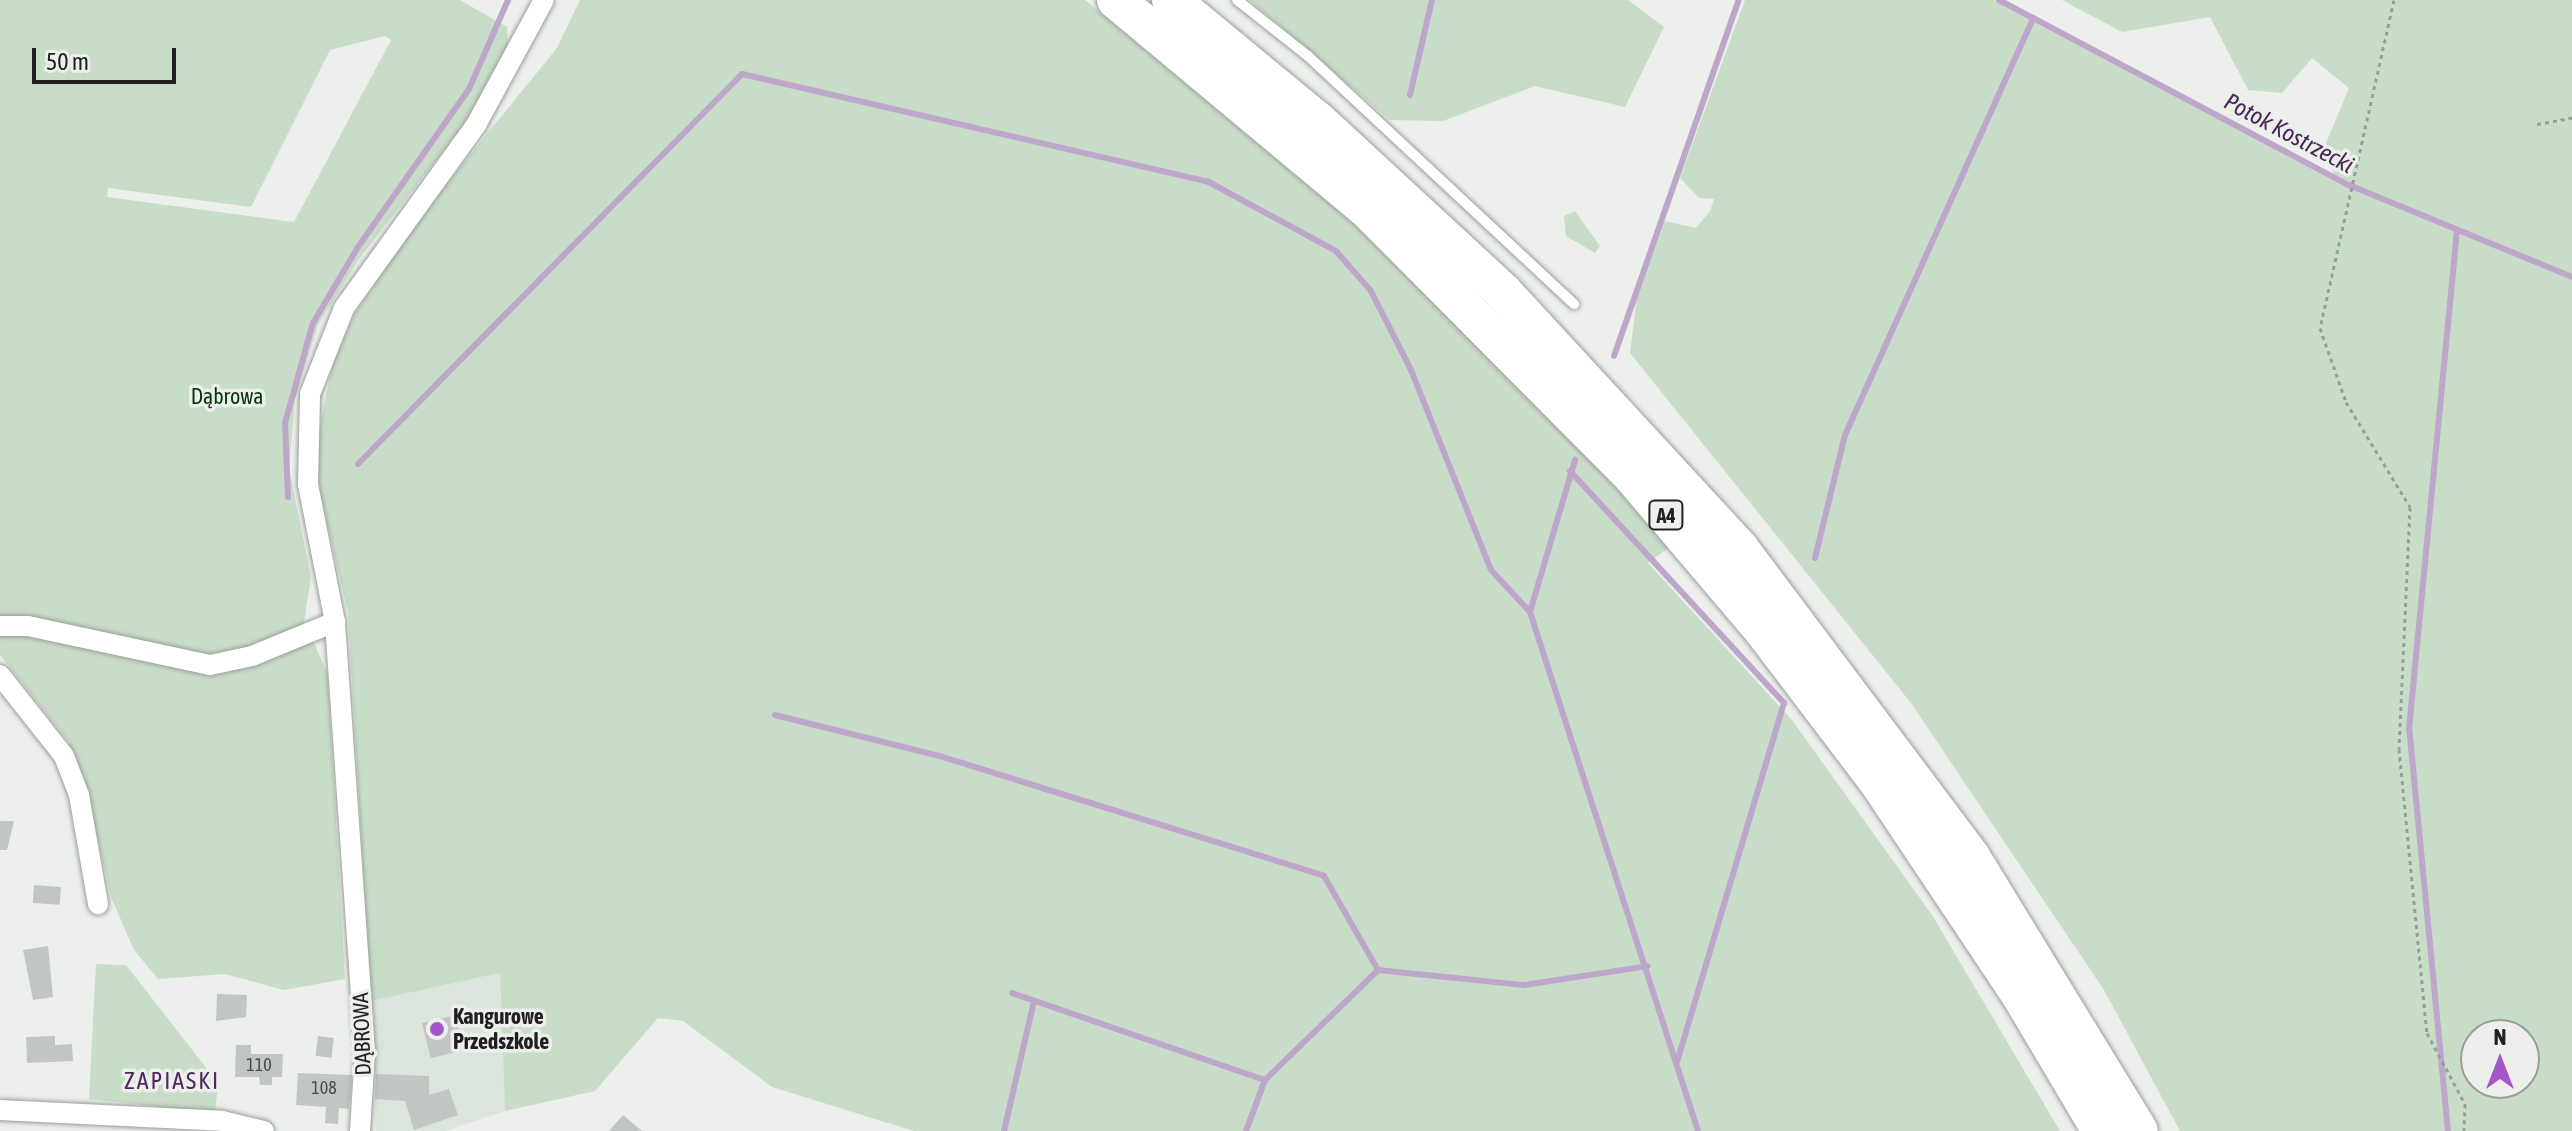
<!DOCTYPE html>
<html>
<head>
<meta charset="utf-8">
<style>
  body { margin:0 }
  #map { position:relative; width:2572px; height:1131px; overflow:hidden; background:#ecefeb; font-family:"Asap Condensed",sans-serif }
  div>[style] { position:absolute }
  .built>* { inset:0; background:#dce5db }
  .green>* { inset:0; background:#c8ddc7 }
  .stream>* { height:6px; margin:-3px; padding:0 3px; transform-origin:3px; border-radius:3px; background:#bea6cb }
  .building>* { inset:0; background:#c2c6c2; transform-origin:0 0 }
  .path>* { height:3px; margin-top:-1.5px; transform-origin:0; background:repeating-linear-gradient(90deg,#9b9d9a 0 4px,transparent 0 8px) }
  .roads { filter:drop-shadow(0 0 2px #9a9e9a) drop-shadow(0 0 2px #9a9e9a) }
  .lane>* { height:10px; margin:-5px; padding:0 5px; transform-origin:5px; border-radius:5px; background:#fff }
  .street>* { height:20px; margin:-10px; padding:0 10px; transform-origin:10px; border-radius:10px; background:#fff }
  .highway>* { height:38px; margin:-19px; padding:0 19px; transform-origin:19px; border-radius:19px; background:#fff }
  .dots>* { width:22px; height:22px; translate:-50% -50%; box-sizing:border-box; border:4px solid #ecefeb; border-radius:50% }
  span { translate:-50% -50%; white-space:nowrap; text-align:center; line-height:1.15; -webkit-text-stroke:7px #ecefeb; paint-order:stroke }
  .number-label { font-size:18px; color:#484a48 }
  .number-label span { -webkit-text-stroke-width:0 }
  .shield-label span { padding:2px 6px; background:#ecefeb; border:2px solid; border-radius:6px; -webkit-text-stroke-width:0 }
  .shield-label { font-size:20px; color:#1f201f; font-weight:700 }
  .park-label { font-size:22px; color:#073709 }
  .poi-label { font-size:22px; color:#1f201f; font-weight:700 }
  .left { translate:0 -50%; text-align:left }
  .street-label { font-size:22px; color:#1f201f }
  .water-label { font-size:24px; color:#482756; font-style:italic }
  .neighbourhood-label { font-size:24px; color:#4e285e; letter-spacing:2px }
  .north { position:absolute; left:2460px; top:1019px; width:80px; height:80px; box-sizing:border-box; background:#ecefeb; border:2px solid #9a9c99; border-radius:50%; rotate:0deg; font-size:22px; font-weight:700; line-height:32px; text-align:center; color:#1f201f }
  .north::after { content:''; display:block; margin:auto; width:28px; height:36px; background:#a556c7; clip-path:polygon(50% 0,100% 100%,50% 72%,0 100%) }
  .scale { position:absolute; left:32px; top:48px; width:144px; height:36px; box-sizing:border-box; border:4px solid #1f201f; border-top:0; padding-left:10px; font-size:24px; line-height:28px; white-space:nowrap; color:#1f201f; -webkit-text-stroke:6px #ecefeb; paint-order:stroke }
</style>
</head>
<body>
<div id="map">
  <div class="built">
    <i style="clip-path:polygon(500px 973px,505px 1111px,445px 1131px,376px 1131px,371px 1001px)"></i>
  </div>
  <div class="green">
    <i style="clip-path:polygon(evenodd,0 0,460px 0,507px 27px,508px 50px,465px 123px,359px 259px,318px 325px,295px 399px,289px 468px,311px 577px,304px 622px,328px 674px,345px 979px,284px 990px,225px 974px,158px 979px,134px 950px,111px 897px,84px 778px,67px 740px,0 655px,0 0,385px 36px,391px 40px,294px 222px,107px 197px,108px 188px,251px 207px,330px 50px,385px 36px)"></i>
    <i style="clip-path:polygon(580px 0,1085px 0,1271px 150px,1410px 275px,1566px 430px,1668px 548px,1648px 563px,1792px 720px,1932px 915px,2060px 1131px,914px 1131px,772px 1087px,683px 1021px,658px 1018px,595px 1091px,505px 1111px,500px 973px,371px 1001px,348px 612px,319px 490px,316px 446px,334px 356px,357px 310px,426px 209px,557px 48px)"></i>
    <i style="clip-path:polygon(1250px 0,1628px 0,1664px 27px,1625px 107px,1535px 86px,1443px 121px,1390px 120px)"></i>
    <i style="clip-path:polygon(evenodd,1745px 0,1994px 0,2335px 181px,2326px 143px,2349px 88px,2312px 58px,2282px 93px,2248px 90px,2210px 17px,2122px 32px,2062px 0,2572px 0,2572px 1131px,2180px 1131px,2104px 990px,1911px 703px,1630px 353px,1637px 297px,1665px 221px,1696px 228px,1710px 211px,1714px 199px,1699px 198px,1680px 178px,1745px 0,2476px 1035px,2524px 1035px,2524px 1083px,2476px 1083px,2476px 1035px)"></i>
    <i style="clip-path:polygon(1575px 211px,1600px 246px,1595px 253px,1566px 236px,1564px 216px)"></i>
    <i style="clip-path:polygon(96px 964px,126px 965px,218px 1083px,215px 1113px,89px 1099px)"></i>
  </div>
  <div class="stream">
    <i style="left:1999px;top:0;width:396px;rotate:27.9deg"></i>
    <i style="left:2349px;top:185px;width:241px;rotate:22.4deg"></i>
    <i style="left:1410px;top:95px;width:98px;rotate:-77deg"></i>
    <i style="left:1614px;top:356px;width:377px;rotate:-70.7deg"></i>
    <i style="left:358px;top:464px;width:547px;rotate:-45.44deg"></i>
    <i style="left:742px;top:74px;width:477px;rotate:13deg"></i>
    <i style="left:1207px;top:181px;width:147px;rotate:28.5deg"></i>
    <i style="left:1336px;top:251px;width:53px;rotate:48.8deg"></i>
    <i style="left:1371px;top:291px;width:89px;rotate:63.1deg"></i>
    <i style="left:1411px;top:370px;width:215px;rotate:68.2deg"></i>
    <i style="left:1491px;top:570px;width:57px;rotate:47.1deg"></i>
    <i style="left:1530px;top:612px;width:546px;rotate:72.06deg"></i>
    <i style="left:1570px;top:471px;width:316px;rotate:47.3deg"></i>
    <i style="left:1784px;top:703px;width:374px;rotate:106.6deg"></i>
    <i style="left:288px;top:497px;width:74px;rotate:-92.3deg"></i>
    <i style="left:285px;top:423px;width:104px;rotate:-74.4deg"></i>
    <i style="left:313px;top:323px;width:88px;rotate:-59.4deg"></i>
    <i style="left:358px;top:247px;width:193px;rotate:-54.9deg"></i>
    <i style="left:469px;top:89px;width:97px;rotate:-66.3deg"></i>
    <i style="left:1815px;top:558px;width:127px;rotate:-76.3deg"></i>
    <i style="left:1845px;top:435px;width:457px;rotate:-65.7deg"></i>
    <i style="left:1530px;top:612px;width:159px;rotate:-73.5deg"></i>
    <i style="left:775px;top:715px;width:173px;rotate:14deg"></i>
    <i style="left:943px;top:757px;width:399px;rotate:17.3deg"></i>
    <i style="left:1324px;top:876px;width:108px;rotate:60.1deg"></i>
    <i style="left:1378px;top:970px;width:147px;rotate:5.9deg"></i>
    <i style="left:1524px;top:985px;width:125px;rotate:-8.7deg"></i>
    <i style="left:1012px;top:993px;width:268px;rotate:19deg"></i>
    <i style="left:1004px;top:1131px;width:133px;rotate:-77deg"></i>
    <i style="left:1246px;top:1131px;width:54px;rotate:-69.6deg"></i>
    <i style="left:1265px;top:1080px;width:158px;rotate:-44.2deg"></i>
    <i style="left:2448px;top:1131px;width:404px;rotate:-95.5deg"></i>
    <i style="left:2409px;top:729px;width:499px;rotate:-84.5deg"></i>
  </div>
  <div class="building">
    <i style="clip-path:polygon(0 821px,14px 821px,7px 850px,0 850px)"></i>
    <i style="left:34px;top:885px;width:27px;height:18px;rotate:4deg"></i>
    <i style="clip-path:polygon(48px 946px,53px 997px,33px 1000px,23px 950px)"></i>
    <i style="clip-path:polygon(217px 994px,247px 995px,246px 1017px,216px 1021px)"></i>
    <i style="left:455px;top:1015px;width:36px;height:34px;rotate:76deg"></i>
    <i style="clip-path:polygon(55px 1036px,55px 1045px,72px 1044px,73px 1061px,27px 1063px,26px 1037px)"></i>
    <i style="left:318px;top:1036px;width:16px;height:20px;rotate:7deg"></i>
    <i style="clip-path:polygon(236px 1045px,251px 1045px,251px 1054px,283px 1054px,282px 1077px,272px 1077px,272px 1085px,260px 1085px,259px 1077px,235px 1077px)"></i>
    <i style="clip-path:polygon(298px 1073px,352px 1075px,349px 1109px,339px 1108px,338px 1124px,325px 1123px,326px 1107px,296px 1105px)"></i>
    <i style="clip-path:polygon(376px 1074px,429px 1076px,429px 1095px,449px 1089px,458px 1115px,414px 1130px,405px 1101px,375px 1099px)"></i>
    <i style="clip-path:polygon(623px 1115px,642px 1131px,609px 1131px)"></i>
  </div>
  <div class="path">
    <i style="left:2394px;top:0;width:336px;rotate:102.7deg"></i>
    <i style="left:2320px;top:328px;width:78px;rotate:70.6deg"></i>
    <i style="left:2346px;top:402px;width:123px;rotate:58.6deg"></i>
    <i style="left:2410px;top:507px;width:242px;rotate:92.6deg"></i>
    <i style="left:2399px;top:749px;width:285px;rotate:84.4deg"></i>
    <i style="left:2427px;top:1033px;width:81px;rotate:61.8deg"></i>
    <i style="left:2465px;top:1104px;width:27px;rotate:92deg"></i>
    <i style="left:2537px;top:124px;width:36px;rotate:-10deg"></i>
  </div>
  <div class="roads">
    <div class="lane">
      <i style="left:1237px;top:0;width:90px;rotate:38.3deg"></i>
      <i style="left:1308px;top:56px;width:364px;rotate:43deg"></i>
    </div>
    <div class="street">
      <i style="left:0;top:626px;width:28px"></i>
      <i style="left:28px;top:626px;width:186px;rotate:12.1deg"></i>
      <i style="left:210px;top:665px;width:43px;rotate:-12.1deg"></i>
      <i style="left:252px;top:656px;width:90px;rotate:-22.3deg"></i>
      <i style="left:0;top:675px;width:103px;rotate:51.7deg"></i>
      <i style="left:64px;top:756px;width:42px;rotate:69deg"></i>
      <i style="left:79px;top:795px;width:111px;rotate:80.1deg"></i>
      <i style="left:0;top:1110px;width:222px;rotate:2.8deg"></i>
      <i style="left:222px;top:1121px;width:43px;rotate:13.4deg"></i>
      <i style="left:360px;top:1131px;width:79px;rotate:-86.4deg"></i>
      <i style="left:365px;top:1052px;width:431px;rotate:-94deg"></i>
      <i style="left:335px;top:622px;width:141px;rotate:-101.1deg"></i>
      <i style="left:308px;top:484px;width:90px;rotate:-88.7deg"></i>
      <i style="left:310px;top:394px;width:92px;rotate:-68.4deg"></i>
      <i style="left:344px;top:308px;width:226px;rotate:-54.2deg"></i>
      <i style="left:476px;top:125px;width:142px;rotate:-61.5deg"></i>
    </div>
    <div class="highway">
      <i style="left:1116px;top:0;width:325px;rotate:39.8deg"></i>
      <i style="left:1366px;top:208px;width:379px;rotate:45.2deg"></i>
      <i style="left:1633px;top:477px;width:199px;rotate:49.7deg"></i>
      <i style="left:1762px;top:629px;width:193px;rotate:52.8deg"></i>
      <i style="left:1879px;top:783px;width:256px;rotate:56.3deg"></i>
      <i style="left:2021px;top:996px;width:157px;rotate:59.3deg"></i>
      <i style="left:1171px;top:0;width:190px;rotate:39.5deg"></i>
      <i style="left:1318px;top:121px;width:252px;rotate:42.7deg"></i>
      <i style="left:1503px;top:292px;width:350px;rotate:47.3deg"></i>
      <i style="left:1740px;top:549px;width:385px;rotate:53.1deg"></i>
      <i style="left:1971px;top:857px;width:321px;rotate:58.5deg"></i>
    </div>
  </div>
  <div class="dots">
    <i style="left:437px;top:1029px;background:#a556c7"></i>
  </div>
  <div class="number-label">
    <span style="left:259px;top:1065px">110</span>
    <span style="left:324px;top:1088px">108</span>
  </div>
  <div class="shield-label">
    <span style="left:1666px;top:515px">A4</span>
  </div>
  <div class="park-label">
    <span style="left:227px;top:397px">Dąbrowa</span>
  </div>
  <div class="poi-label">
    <span class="left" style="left:453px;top:1029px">Kangurowe<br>Przedszkole</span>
  </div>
  <div class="street-label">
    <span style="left:362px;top:1034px;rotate:-92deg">DĄBROWA</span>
  </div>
  <div class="water-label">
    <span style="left:2289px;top:133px;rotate:28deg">Potok Kostrzecki</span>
  </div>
  <div class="neighbourhood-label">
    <span style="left:172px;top:1081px">ZAPIASKI</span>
  </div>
  <div class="north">N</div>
  <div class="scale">50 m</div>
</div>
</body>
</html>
